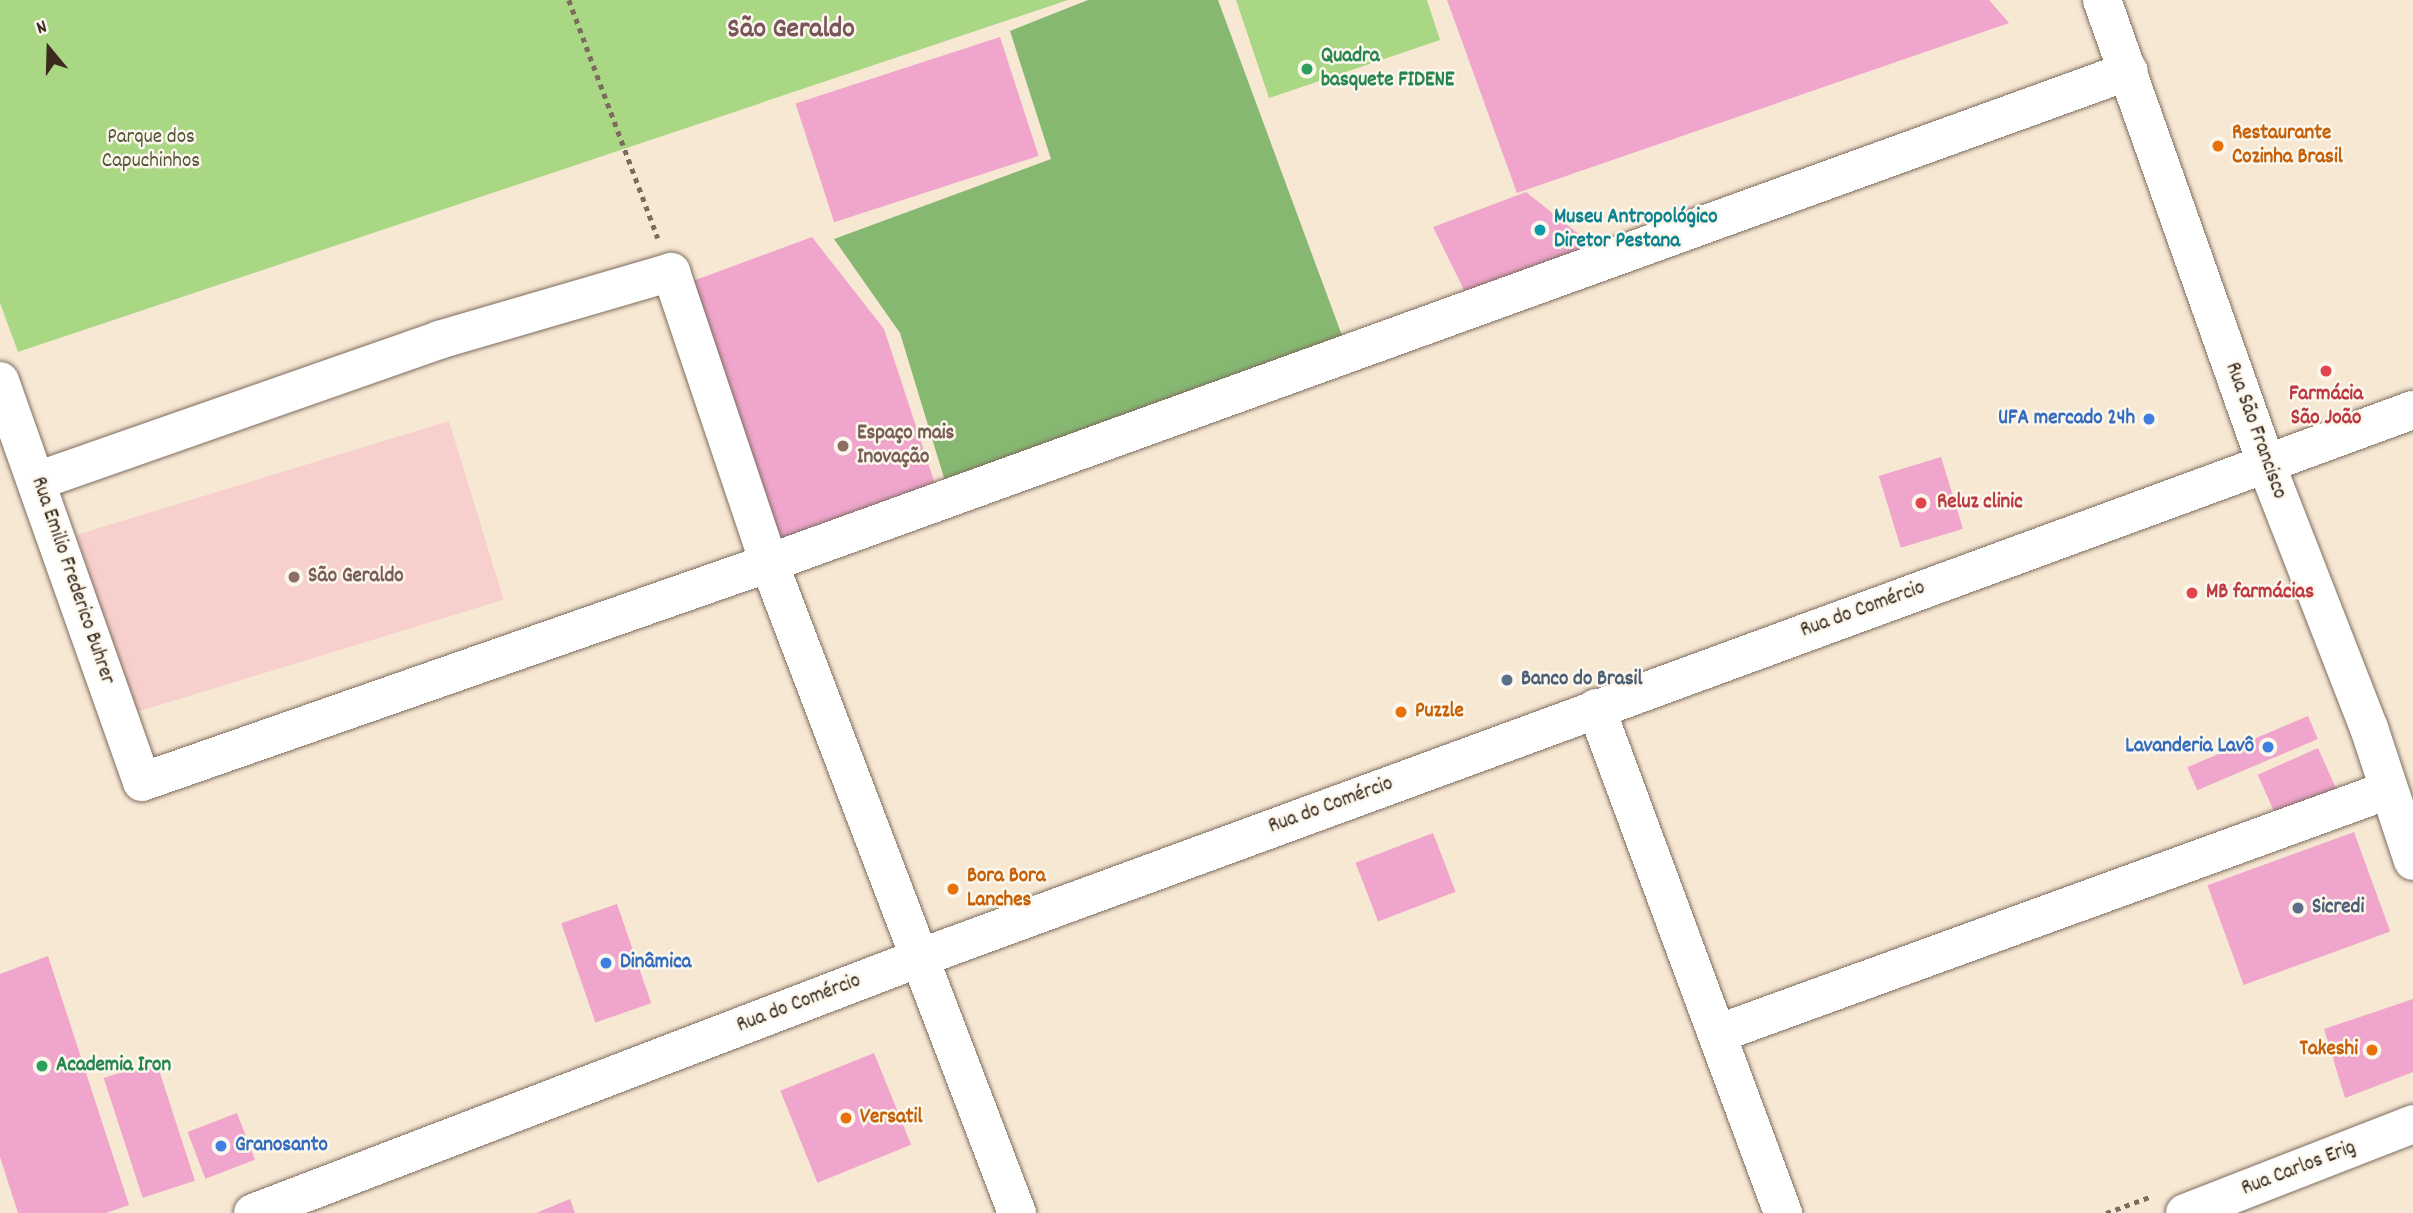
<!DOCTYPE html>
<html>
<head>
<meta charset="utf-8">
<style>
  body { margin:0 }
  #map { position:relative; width:2413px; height:1213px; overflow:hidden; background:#f7e8d4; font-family:Dekko,sans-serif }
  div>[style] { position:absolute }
  .built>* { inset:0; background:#f7d0cd; transform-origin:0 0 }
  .green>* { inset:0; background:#aad784 }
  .forest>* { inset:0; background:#87b872 }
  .building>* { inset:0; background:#efa5cc; transform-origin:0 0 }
  .path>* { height:4.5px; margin-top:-2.25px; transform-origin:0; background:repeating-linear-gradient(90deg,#7d6c5e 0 5px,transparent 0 10px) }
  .roads { filter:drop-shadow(0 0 2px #7d6c5e) drop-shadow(0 0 2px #7d6c5e) }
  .minor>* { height:38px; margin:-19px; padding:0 19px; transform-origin:19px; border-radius:19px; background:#fff }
  .major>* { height:38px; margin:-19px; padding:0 19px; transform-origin:19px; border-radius:19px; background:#fff }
  .dots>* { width:19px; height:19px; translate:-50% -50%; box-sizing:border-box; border:4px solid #fbf7ec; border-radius:50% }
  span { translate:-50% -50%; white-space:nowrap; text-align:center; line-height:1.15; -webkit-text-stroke:5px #fbf7ec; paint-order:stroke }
  .leisure-label { font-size:21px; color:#27864d; font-weight:700 }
  .left { translate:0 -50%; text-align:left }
  .food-label { font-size:21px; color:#c56008; font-weight:700 }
  .right { translate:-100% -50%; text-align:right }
  .park-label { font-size:21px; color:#575538 }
  .culture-label { font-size:21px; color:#0d838f; font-weight:700 }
  .health-label { font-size:21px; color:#be3a42; font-weight:700 }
  .shop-label { font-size:21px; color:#366cbe; font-weight:700 }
  .street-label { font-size:21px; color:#3b2a1e }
  .education-label { font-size:21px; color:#785e54; font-weight:700 }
  .service-label { font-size:21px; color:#4e5e75; font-weight:700 }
  .district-label { font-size:28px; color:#7a555b; font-weight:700 }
  .north { position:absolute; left:14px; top:14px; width:70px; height:70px; -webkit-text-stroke:5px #fbf7ec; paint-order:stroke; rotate:341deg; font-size:19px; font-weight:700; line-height:28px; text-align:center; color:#3b2a1e }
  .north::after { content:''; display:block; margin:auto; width:24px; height:32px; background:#3b2a1e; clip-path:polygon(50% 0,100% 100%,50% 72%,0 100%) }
</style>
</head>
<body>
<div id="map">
  <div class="built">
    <i style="left:449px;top:421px;width:187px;height:389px;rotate:73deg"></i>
  </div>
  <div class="green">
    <i style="clip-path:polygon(0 0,1068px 0,18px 352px,0 303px)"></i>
    <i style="clip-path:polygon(1236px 0,1427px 0,1440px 40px,1269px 98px)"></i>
  </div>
  <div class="forest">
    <i style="clip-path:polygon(1088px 0,1218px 0,1347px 349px,948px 491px,900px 333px,834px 239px,1051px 159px,1010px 31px)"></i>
  </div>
  <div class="building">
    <i style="clip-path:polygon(1447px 0,1989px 0,2009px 23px,1517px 193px)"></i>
    <i style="left:1000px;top:37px;width:125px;height:215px;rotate:72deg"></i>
    <i style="clip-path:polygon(1526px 192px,1600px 251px,1466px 294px,1433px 227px)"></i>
    <i style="clip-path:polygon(812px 237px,884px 329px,936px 487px,775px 545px,682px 285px)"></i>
    <i style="left:1941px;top:457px;width:75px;height:65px;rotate:73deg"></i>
    <i style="left:2308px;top:716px;width:25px;height:131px;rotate:67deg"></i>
    <i style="left:2318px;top:748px;width:55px;height:66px;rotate:66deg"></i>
    <i style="left:2354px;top:832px;width:106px;height:156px;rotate:70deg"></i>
    <i style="left:1433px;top:833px;width:63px;height:83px;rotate:69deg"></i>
    <i style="left:617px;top:904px;width:105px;height:59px;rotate:71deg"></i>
    <i style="clip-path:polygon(48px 956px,129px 1205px,106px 1213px,18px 1213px,0 1157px,0 974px)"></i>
    <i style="clip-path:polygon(2413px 999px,2413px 1072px,2345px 1098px,2324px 1029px)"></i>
    <i style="left:874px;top:1053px;width:99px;height:101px;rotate:68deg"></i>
    <i style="left:156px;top:1061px;width:126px;height:55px;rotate:72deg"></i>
    <i style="left:237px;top:1113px;width:50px;height:53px;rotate:69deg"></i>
    <i style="clip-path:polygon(570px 1199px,575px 1213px,536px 1213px)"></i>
  </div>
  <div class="path">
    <i style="left:569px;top:0;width:254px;rotate:69.5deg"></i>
    <i style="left:2106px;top:1213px;width:49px;rotate:-20.3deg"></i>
  </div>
  <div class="roads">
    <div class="minor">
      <i style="left:2102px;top:0;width:492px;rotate:70.5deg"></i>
      <i style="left:2266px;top:464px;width:283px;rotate:68.7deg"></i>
      <i style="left:2369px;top:728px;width:140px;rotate:71.7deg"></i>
      <i style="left:0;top:381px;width:425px;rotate:70.5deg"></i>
      <i style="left:142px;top:782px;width:664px;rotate:-19.25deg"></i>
      <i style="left:769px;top:563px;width:1446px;rotate:-19.89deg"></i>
      <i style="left:37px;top:481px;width:426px;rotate:-19.3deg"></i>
      <i style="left:439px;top:340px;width:242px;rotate:-16.3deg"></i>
      <i style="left:671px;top:272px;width:307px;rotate:71.4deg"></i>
      <i style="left:769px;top:563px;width:696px;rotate:69.12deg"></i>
      <i style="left:1596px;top:708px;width:539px;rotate:69.68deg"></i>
      <i style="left:1717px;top:1034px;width:714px;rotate:-19.98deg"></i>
      <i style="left:2185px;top:1213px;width:245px;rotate:-21.3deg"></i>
    </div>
    <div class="major">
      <i style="left:253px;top:1213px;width:716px;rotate:-20.94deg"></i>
      <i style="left:922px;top:957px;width:1588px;rotate:-20.15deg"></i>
    </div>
  </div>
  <div class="dots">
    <i style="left:1307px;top:69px;background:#2e9e5b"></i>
    <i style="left:2218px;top:146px;background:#e8710a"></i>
    <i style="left:1540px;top:230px;background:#0f9aa8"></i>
    <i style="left:2326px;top:371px;background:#e0444e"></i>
    <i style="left:2149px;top:419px;background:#3f7fe0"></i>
    <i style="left:843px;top:446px;background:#8d6e63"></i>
    <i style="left:1921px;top:503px;background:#e0444e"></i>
    <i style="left:294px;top:577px;background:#8d6e63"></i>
    <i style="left:2192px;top:593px;background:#e0444e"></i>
    <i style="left:1507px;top:680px;background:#5c6f8a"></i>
    <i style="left:1401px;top:712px;background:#e8710a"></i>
    <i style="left:2268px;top:747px;background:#3f7fe0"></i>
    <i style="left:953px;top:889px;background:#e8710a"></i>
    <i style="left:2298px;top:908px;background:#5c6f8a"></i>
    <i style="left:606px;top:963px;background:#3f7fe0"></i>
    <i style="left:2372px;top:1050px;background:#e8710a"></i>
    <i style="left:42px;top:1066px;background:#2e9e5b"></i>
    <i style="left:846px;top:1118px;background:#e8710a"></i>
    <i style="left:221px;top:1146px;background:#3f7fe0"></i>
  </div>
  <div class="leisure-label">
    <span class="left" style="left:1321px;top:69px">Quadra<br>basquete FIDENE</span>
    <span class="left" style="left:56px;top:1066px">Academia Iron</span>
  </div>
  <div class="food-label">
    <span class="left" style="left:2232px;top:146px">Restaurante<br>Cozinha Brasil</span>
    <span class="left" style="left:1415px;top:712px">Puzzle</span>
    <span class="left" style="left:967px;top:889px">Bora Bora<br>Lanches</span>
    <span class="right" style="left:2358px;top:1050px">Takeshi</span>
    <span class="left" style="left:860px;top:1118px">Versatil</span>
  </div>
  <div class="park-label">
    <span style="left:151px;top:150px">Parque dos<br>Capuchinhos</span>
  </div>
  <div class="culture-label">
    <span class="left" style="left:1554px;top:230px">Museu Antropológico<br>Diretor Pestana</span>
  </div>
  <div class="health-label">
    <span style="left:2326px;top:407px">Farmácia<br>São João</span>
    <span class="left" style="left:1937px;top:503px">Reluz clinic</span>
    <span class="left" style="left:2206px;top:593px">MB farmácias</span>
  </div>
  <div class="shop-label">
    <span class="right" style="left:2135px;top:419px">UFA mercado 24h</span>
    <span class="right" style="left:2254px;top:747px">Lavanderia Lavô</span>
    <span class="left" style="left:620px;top:963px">Dinâmica</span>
    <span class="left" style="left:235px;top:1146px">Granosanto</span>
  </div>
  <div class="street-label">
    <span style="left:2255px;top:431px;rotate:70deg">Rua São Francisco</span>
    <span style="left:72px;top:581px;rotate:71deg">Rua Emilio Frederico Buhrer</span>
    <span style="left:1863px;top:610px;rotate:-20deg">Rua do Comércio</span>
    <span style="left:1331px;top:806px;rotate:-20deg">Rua do Comércio</span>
    <span style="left:799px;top:1004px;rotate:-21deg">Rua do Comércio</span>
    <span style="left:2299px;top:1169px;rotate:-21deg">Rua Carlos Erig</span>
  </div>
  <div class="education-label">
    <span class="left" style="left:857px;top:446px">Espaço mais<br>Inovação</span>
    <span class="left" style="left:308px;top:577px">São Geraldo</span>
  </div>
  <div class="service-label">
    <span class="left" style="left:1521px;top:680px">Banco do Brasil</span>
    <span class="left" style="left:2312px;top:908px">Sicredi</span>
  </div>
  <div class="district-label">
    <span style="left:791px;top:31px">São Geraldo</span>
  </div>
  <div class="north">N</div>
</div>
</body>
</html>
